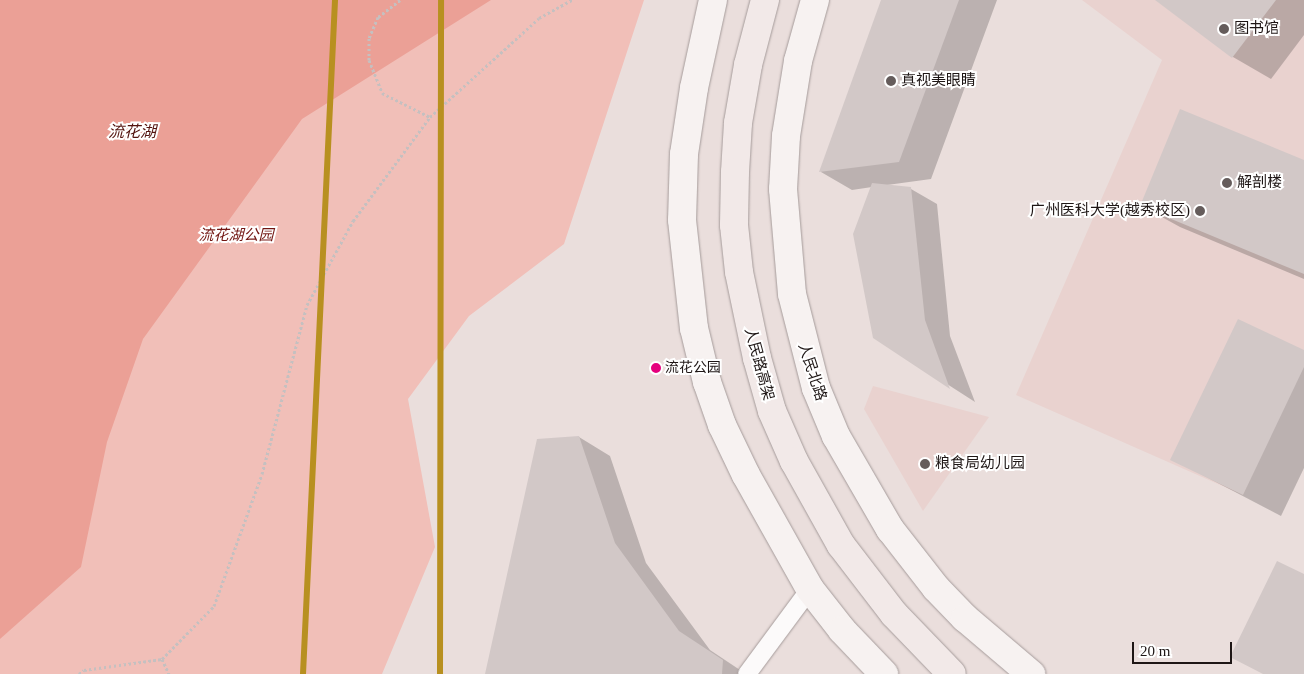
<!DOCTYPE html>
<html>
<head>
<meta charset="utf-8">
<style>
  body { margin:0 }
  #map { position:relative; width:1304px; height:674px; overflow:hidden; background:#eadedc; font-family:"Times New Roman","Noto Sans SC",serif }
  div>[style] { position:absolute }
  .built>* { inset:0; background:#e9d2cf }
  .green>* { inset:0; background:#f1bfb8 }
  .water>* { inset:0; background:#eba096 }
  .shadow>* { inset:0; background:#0003 }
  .building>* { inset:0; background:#d2c8c7 }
  .path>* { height:3px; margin-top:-1.5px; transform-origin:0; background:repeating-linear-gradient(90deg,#c5c0c0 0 2.5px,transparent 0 5px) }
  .roads { filter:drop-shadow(0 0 1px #a59b9a) drop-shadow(0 0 1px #a59b9a) }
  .lane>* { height:18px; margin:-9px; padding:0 9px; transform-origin:9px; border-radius:9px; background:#fcfafa }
  .secondary>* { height:28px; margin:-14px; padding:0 14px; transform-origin:14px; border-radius:14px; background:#f7f2f1 }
  .primary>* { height:28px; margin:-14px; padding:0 14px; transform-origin:14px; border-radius:14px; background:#f2e9e8 }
  .metro-1>* { height:6px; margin:-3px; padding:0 3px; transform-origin:3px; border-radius:3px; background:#b89020 }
  .dots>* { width:14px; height:14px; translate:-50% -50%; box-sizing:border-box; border:2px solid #fff; border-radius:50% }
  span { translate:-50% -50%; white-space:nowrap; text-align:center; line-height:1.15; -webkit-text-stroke:4px #fff; paint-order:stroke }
  .bus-label { font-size:14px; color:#1e1615 }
  .left { translate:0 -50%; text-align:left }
  .poi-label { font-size:15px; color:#1e1615 }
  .right { translate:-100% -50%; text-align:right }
  .park-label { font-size:15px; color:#721612; font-style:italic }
  .street-label { font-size:15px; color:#1e1615 }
  .water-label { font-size:16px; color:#53130f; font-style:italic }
  .scale { position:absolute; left:1132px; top:642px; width:100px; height:22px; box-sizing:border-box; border:2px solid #1e1615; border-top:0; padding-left:6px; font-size:15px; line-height:18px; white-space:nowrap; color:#1e1615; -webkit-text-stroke:4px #fff; paint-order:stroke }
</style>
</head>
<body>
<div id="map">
  <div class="built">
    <i style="clip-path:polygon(1082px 0,1304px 0,1304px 362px,1243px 495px,1016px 395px,1162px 60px)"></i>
    <i style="clip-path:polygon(873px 386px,989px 417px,923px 511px,864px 409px)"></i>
  </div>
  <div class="green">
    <i style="clip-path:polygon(0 0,644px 0,564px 244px,469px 316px,408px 399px,435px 547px,382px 674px,0 674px)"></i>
  </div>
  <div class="water">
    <i style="clip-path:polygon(0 0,491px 0,302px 119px,143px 339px,107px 442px,81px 567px,0 639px)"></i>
  </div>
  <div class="shadow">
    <i style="clip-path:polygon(882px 0,997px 0,931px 179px,887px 185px,911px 189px,937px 204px,950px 336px,975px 402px,874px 337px,872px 187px,852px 190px,821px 172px)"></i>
    <i style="clip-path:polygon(1157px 0,1304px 0,1304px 35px,1271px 79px,1233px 57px)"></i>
    <i style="clip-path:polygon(1304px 161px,1304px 279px,1180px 227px,1142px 206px)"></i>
    <i style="clip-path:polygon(1304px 352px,1304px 468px,1281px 516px,1172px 459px)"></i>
    <i style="clip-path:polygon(579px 437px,610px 456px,646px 563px,710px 650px,746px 674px,487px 674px)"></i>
  </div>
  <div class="building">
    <i style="clip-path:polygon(881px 0,959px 0,899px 162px,819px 172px)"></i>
    <i style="clip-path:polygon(1155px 0,1276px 0,1232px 58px)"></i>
    <i style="clip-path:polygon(1180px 109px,1304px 160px,1304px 274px,1140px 206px)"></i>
    <i style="clip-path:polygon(872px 183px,911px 187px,925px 320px,950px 389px,873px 338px,853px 234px)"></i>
    <i style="clip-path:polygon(1238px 319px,1304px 350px,1304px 367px,1243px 495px,1170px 460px)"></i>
    <i style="clip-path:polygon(579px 436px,615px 543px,679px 631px,723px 660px,722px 674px,485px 674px,537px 439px)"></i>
    <i style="clip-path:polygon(1277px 561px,1304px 574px,1304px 674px,1263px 674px,1230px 657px)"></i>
  </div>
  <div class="path">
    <i style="left:400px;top:0;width:28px;rotate:142deg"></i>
    <i style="left:378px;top:17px;width:23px;rotate:113deg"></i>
    <i style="left:369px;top:38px;width:22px;rotate:90deg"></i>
    <i style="left:369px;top:60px;width:35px;rotate:68deg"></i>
    <i style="left:382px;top:93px;width:54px;rotate:26.6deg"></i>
    <i style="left:162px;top:659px;width:17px;rotate:65deg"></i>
    <i style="left:79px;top:674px;width:6px;rotate:-39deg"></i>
    <i style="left:84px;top:670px;width:79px;rotate:-8deg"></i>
    <i style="left:162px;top:659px;width:74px;rotate:-45.5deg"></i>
    <i style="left:214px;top:606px;width:140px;rotate:-70deg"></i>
    <i style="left:262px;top:474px;width:175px;rotate:-75.1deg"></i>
    <i style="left:307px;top:305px;width:96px;rotate:-61.3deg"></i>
    <i style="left:353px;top:221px;width:129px;rotate:-53.5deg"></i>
    <i style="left:430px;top:117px;width:147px;rotate:-42.2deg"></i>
    <i style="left:539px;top:18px;width:38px;rotate:-29deg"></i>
  </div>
  <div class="roads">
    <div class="lane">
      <i style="left:747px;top:674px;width:106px;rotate:-53.5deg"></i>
    </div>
    <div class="secondary">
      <i style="left:713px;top:0;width:90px;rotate:102.2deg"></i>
      <i style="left:694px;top:88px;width:67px;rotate:98.6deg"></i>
      <i style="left:684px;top:154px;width:66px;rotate:91.7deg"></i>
      <i style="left:682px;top:220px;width:109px;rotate:83.7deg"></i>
      <i style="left:694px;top:328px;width:56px;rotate:76.5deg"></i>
      <i style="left:707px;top:382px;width:46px;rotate:70.8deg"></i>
      <i style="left:722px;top:425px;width:55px;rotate:64.4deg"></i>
      <i style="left:746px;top:475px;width:131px;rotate:60.7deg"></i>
      <i style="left:810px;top:589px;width:52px;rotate:52deg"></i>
      <i style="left:842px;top:630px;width:61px;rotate:46.3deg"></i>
      <i style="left:815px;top:0;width:63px;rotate:105.6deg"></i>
      <i style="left:798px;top:61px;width:76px;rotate:99.1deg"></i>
      <i style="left:786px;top:136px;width:53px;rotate:93.2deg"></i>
      <i style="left:783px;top:189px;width:105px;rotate:85.1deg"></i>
      <i style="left:792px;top:294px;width:97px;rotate:75.7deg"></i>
      <i style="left:816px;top:388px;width:52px;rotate:67.4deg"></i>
      <i style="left:836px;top:436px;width:108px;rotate:59.9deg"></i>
      <i style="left:890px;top:529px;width:75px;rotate:52.1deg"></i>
      <i style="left:936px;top:588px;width:42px;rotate:46deg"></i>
      <i style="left:965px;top:618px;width:87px;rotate:40.3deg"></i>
    </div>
    <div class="primary">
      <i style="left:765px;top:0;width:67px;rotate:104.7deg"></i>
      <i style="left:748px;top:65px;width:59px;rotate:99.8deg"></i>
      <i style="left:738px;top:123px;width:49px;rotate:93.5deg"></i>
      <i style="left:735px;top:172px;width:53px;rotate:91.1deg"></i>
      <i style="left:734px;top:225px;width:47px;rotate:83.9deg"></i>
      <i style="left:739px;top:272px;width:88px;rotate:78.2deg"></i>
      <i style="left:757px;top:358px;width:55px;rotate:74.2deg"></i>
      <i style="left:772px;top:411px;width:55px;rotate:66.3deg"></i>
      <i style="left:794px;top:461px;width:96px;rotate:60.8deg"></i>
      <i style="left:841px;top:545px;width:87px;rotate:52.5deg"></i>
      <i style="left:894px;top:614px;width:83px;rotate:46deg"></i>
    </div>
  </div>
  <div class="metro-1">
    <i style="left:303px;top:674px;width:675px;rotate:-87.28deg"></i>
    <i style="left:440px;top:674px;width:674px;rotate:-89.91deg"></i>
  </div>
  <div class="dots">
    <i style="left:1224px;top:29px;background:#655c5b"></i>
    <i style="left:891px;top:81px;background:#655c5b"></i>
    <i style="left:1227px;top:183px;background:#655c5b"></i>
    <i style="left:1200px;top:211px;background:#655c5b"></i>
    <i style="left:656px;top:368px;background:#e5007d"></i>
    <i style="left:925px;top:464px;background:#655c5b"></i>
  </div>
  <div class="bus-label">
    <span class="left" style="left:665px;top:368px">流花公园</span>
  </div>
  <div class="poi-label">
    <span class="left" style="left:1234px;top:29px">图书馆</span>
    <span class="left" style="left:901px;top:81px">真视美眼睛</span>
    <span class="left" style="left:1237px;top:183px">解剖楼</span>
    <span class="right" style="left:1190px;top:211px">广州医科大学(越秀校区)</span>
    <span class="left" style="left:935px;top:464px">粮食局幼儿园</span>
  </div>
  <div class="park-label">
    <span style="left:236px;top:236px">流花湖公园</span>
  </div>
  <div class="street-label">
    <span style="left:759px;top:364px;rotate:75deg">人民路高架</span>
    <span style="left:812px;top:372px;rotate:72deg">人民北路</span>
  </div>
  <div class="water-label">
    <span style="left:132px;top:132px">流花湖</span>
  </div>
  <div class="scale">20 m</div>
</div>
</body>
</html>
